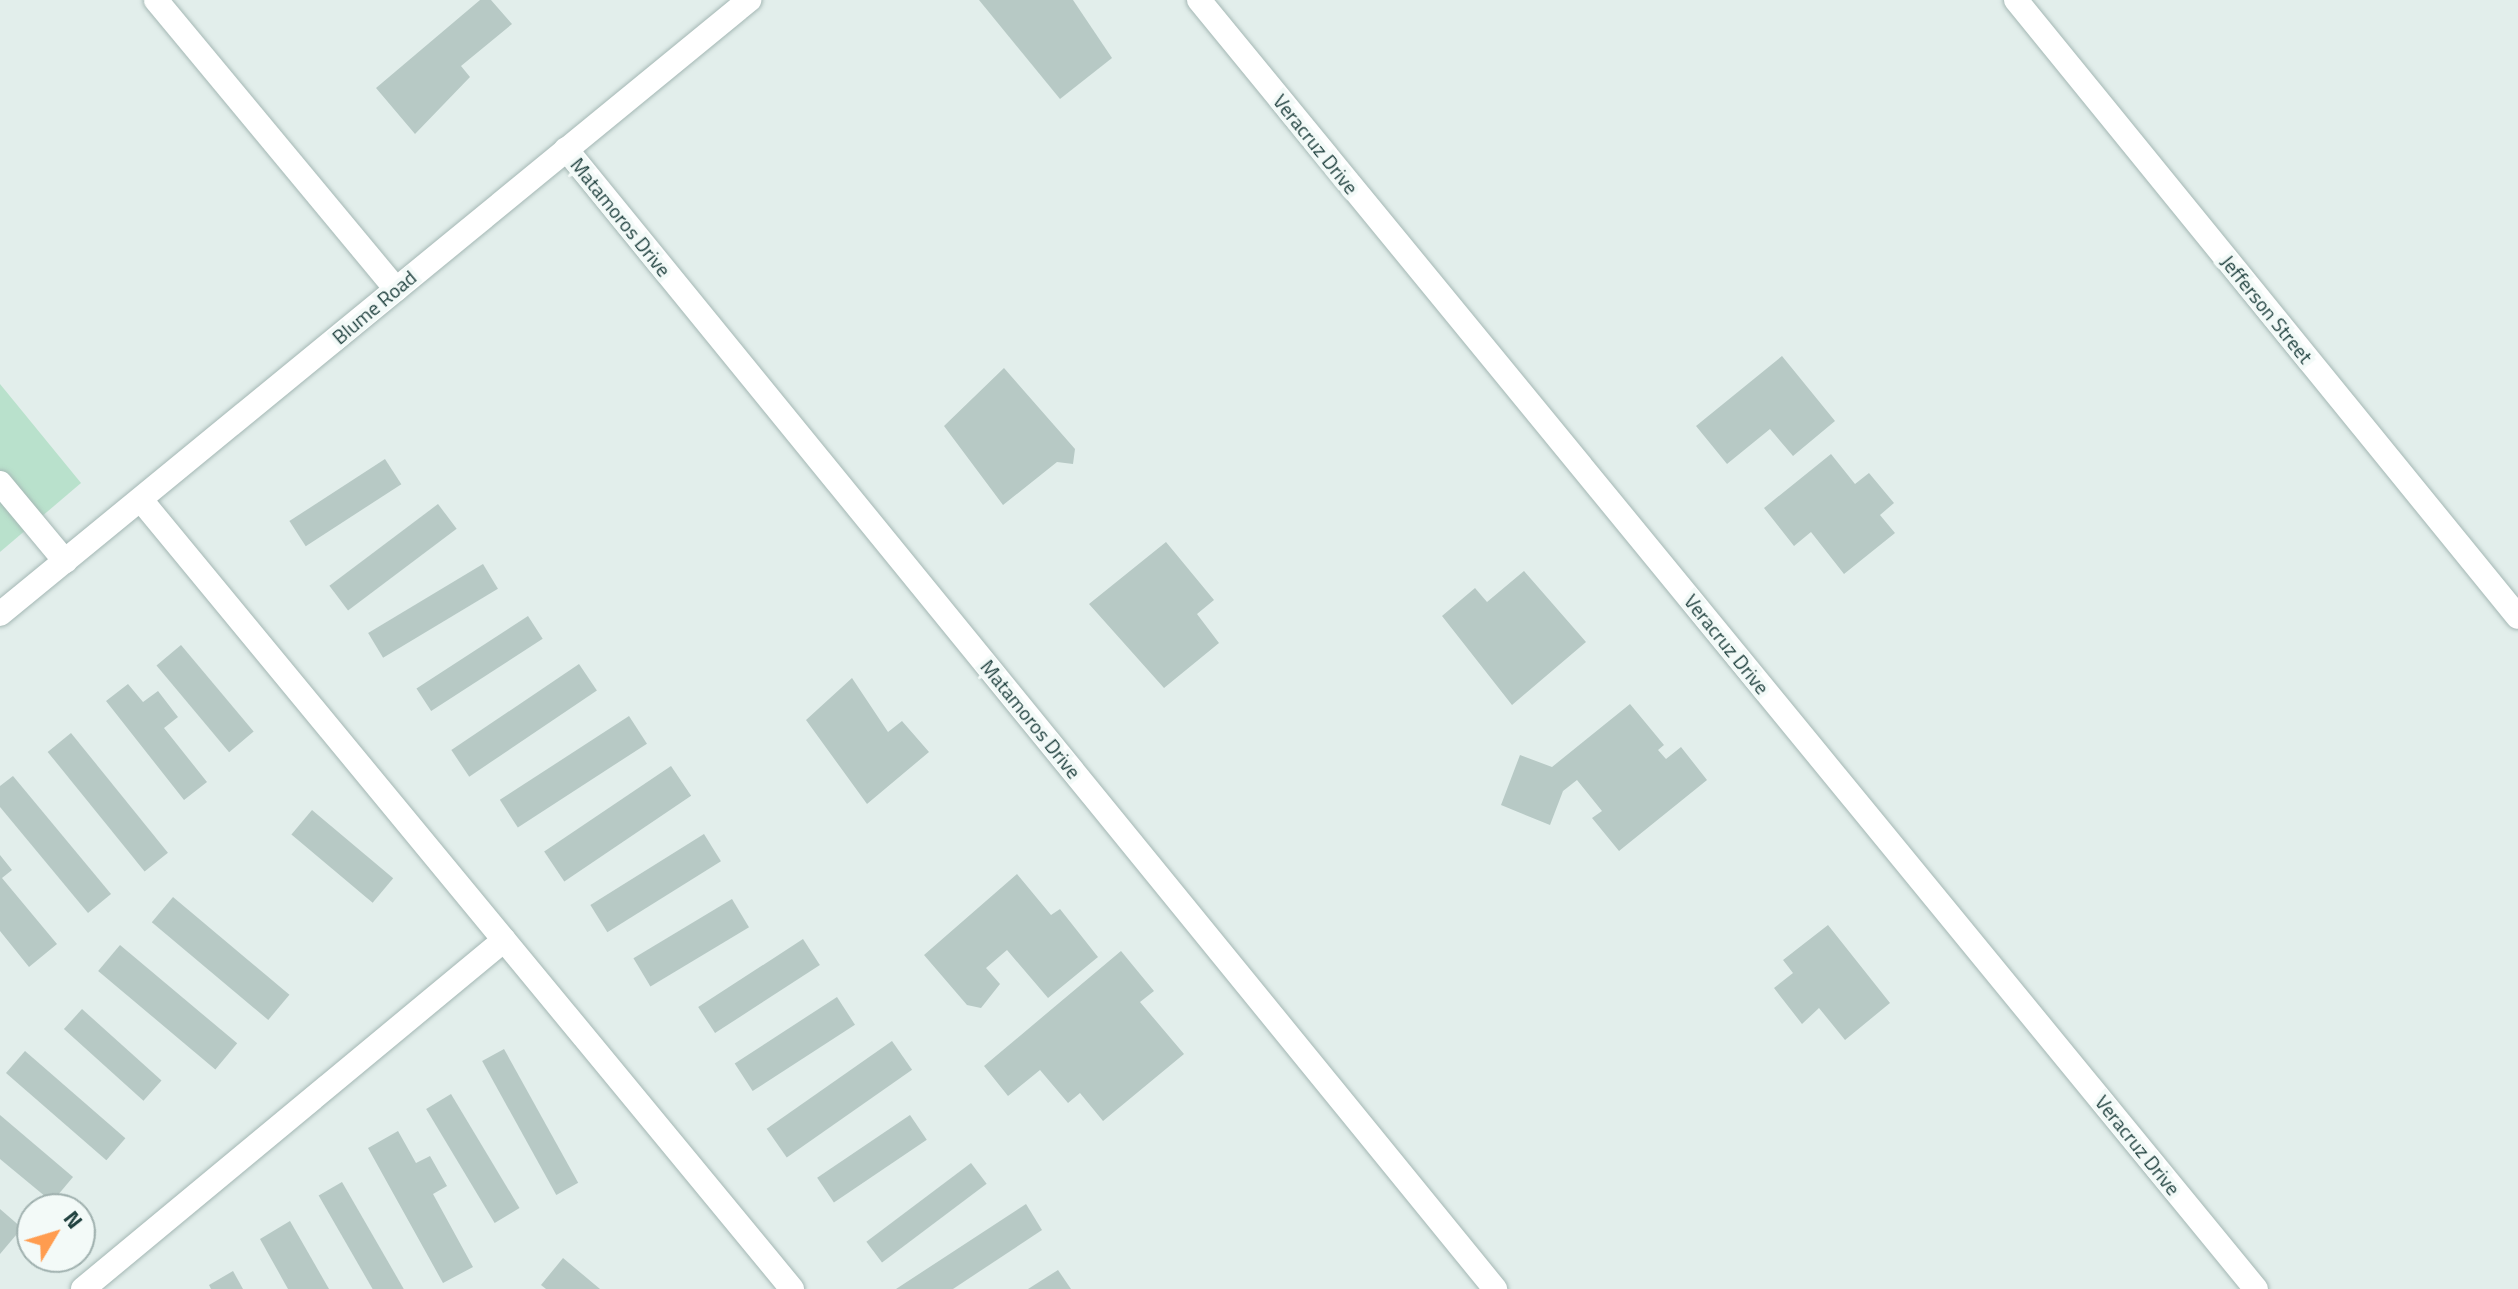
<!DOCTYPE html>
<html>
<head>
<meta charset="utf-8">
<style>
  body { margin:0 }
  #map { position:relative; width:2518px; height:1289px; overflow:hidden; background:#e2eeeb; font-family:"Titillium Web",sans-serif }
  div>[style] { position:absolute }
  .green>* { inset:0; background:#b9e1cc }
  .building>* { inset:0; background:#b7c9c5; transform-origin:0 0 }
  .roads { filter:drop-shadow(0 0 2px #a4b7b4) drop-shadow(0 0 2px #a4b7b4) }
  .minor>* { height:24px; margin:-12px; padding:0 12px; transform-origin:12px; border-radius:12px; background:#fff }
  span { translate:-50% -50%; white-space:nowrap; text-align:center; line-height:1.15; -webkit-text-stroke:8px #f3faf8; paint-order:stroke }
  .street-label { font-size:20px; color:#20413f }
  .north { position:absolute; left:16px; top:1193px; width:80px; height:80px; box-sizing:border-box; background:#f3faf8; border:2px solid #9fb0ae; border-radius:50%; rotate:52deg; font-size:22px; font-weight:700; line-height:32px; text-align:center; color:#20413f }
  .north::after { content:''; display:block; margin:auto; width:28px; height:36px; background:#ff9c4f; clip-path:polygon(50% 0,100% 100%,50% 72%,0 100%) }
</style>
</head>
<body>
<div id="map">
  <div class="green">
    <i style="clip-path:polygon(0 384px,81px 483px,0 552px)"></i>
  </div>
  <div class="building">
    <i style="clip-path:polygon(480px 0,491px 0,512px 24px,461px 66px,470px 77px,415px 134px,376px 88px)"></i>
    <i style="clip-path:polygon(979px 0,1073px 0,1112px 58px,1060px 99px)"></i>
    <i style="clip-path:polygon(1782px 356px,1835px 421px,1793px 456px,1770px 429px,1727px 464px,1696px 426px)"></i>
    <i style="clip-path:polygon(1004px 368px,1075px 449px,1073px 464px,1057px 462px,1003px 505px,944px 426px)"></i>
    <i style="clip-path:polygon(1831px 454px,1855px 484px,1869px 473px,1894px 503px,1880px 515px,1895px 533px,1844px 574px,1811px 532px,1794px 546px,1764px 508px)"></i>
    <i style="left:385px;top:459px;width:30px;height:114px;rotate:57deg"></i>
    <i style="left:438px;top:504px;width:31px;height:136px;rotate:53deg"></i>
    <i style="clip-path:polygon(1166px 542px,1214px 600px,1197px 614px,1219px 643px,1164px 688px,1089px 604px)"></i>
    <i style="left:483px;top:564px;width:29px;height:134px;rotate:59deg"></i>
    <i style="clip-path:polygon(1524px 571px,1586px 642px,1512px 705px,1442px 616px,1475px 588px,1487px 602px)"></i>
    <i style="left:528px;top:616px;width:27px;height:133px;rotate:57deg"></i>
    <i style="left:181px;top:645px;width:113px;height:32px;rotate:50deg"></i>
    <i style="left:579px;top:664px;width:32px;height:154px;rotate:56deg"></i>
    <i style="clip-path:polygon(852px 678px,888px 732px,902px 721px,929px 752px,867px 804px,806px 720px)"></i>
    <i style="clip-path:polygon(128px 684px,143px 702px,158px 691px,178px 717px,164px 728px,207px 782px,184px 800px,106px 701px)"></i>
    <i style="clip-path:polygon(1630px 704px,1664px 745px,1658px 750px,1666px 759px,1681px 747px,1707px 780px,1619px 851px,1592px 818px,1602px 811px,1577px 780px,1563px 791px,1550px 825px,1501px 805px,1520px 755px,1552px 767px)"></i>
    <i style="left:629px;top:716px;width:33px;height:154px;rotate:57deg"></i>
    <i style="left:71px;top:733px;width:154px;height:30px;rotate:51deg"></i>
    <i style="left:671px;top:766px;width:36px;height:153px;rotate:56deg"></i>
    <i style="clip-path:polygon(13px 776px,111px 894px,88px 913px,0 807px,0 786px)"></i>
    <i style="left:312px;top:810px;width:106px;height:32px;rotate:40deg"></i>
    <i style="left:704px;top:834px;width:32px;height:134px;rotate:58deg"></i>
    <i style="clip-path:polygon(0 855px,12px 870px,2px 878px,57px 944px,29px 967px,0 931px)"></i>
    <i style="clip-path:polygon(1017px 874px,1051px 915px,1060px 909px,1098px 957px,1048px 998px,1007px 950px,986px 968px,1000px 984px,981px 1008px,967px 1005px,924px 955px)"></i>
    <i style="left:173px;top:897px;width:152px;height:33px;rotate:40deg"></i>
    <i style="left:732px;top:899px;width:33px;height:115px;rotate:59deg"></i>
    <i style="clip-path:polygon(1828px 925px,1890px 1003px,1845px 1040px,1819px 1008px,1802px 1024px,1774px 988px,1793px 973px,1783px 960px)"></i>
    <i style="left:803px;top:939px;width:31px;height:125px;rotate:57deg"></i>
    <i style="left:120px;top:945px;width:153px;height:34px;rotate:40deg"></i>
    <i style="clip-path:polygon(1121px 951px,1154px 991px,1140px 1002px,1184px 1054px,1103px 1121px,1080px 1093px,1068px 1103px,1040px 1070px,1008px 1096px,984px 1066px)"></i>
    <i style="left:837px;top:997px;width:33px;height:122px;rotate:57deg"></i>
    <i style="left:82px;top:1009px;width:107px;height:27px;rotate:42deg"></i>
    <i style="left:892px;top:1041px;width:35px;height:153px;rotate:55deg"></i>
    <i style="left:504px;top:1049px;width:153px;height:25px;rotate:61deg"></i>
    <i style="left:25px;top:1051px;width:133px;height:29px;rotate:41deg"></i>
    <i style="left:451px;top:1094px;width:133px;height:29px;rotate:59deg"></i>
    <i style="clip-path:polygon(0 1115px,73px 1177px,52px 1202px,0 1159px)"></i>
    <i style="left:910px;top:1115px;width:30px;height:112px;rotate:56deg"></i>
    <i style="clip-path:polygon(398px 1131px,416px 1163px,430px 1156px,447px 1186px,433px 1194px,473px 1267px,443px 1283px,368px 1148px)"></i>
    <i style="left:971px;top:1163px;width:26px;height:131px;rotate:53deg"></i>
    <i style="left:342px;top:1182px;width:124px;height:27px;rotate:60deg"></i>
    <i style="clip-path:polygon(1026px 1204px,1042px 1230px,953px 1289px,896px 1289px)"></i>
    <i style="clip-path:polygon(0 1209px,22px 1228px,0 1254px)"></i>
    <i style="clip-path:polygon(290px 1221px,329px 1289px,288px 1289px,260px 1239px)"></i>
    <i style="clip-path:polygon(563px 1258px,600px 1289px,546px 1289px,541px 1285px)"></i>
    <i style="clip-path:polygon(1058px 1270px,1071px 1289px,1028px 1289px)"></i>
    <i style="clip-path:polygon(233px 1271px,243px 1289px,211px 1289px,209px 1285px)"></i>
  </div>
  <div class="roads">
    <div class="minor">
      <i style="left:156px;top:0;width:376px;rotate:50.3deg"></i>
      <i style="left:1199px;top:0;width:1667px;rotate:50.65deg"></i>
      <i style="left:2016px;top:0;width:795px;rotate:50.87deg"></i>
      <i style="left:566px;top:149px;width:1471px;rotate:50.82deg"></i>
      <i style="left:0;top:483px;width:102px;rotate:50.2deg"></i>
      <i style="left:141px;top:500px;width:1023px;rotate:50.47deg"></i>
      <i style="left:0;top:614px;width:969px;rotate:-39.34deg"></i>
      <i style="left:83px;top:1289px;width:547px;rotate:-39.66deg"></i>
    </div>
  </div>
  <div class="street-label">
    <span style="left:1316px;top:144px;rotate:51deg">Veracruz Drive</span>
    <span style="left:621px;top:217px;rotate:51deg">Matamoros Drive</span>
    <span style="left:374px;top:307px;rotate:-40deg">Blume Road</span>
    <span style="left:2267px;top:309px;rotate:51deg">Jefferson Street</span>
    <span style="left:1727px;top:644px;rotate:51deg">Veracruz Drive</span>
    <span style="left:1031px;top:719px;rotate:51deg">Matamoros Drive</span>
    <span style="left:2138px;top:1145px;rotate:51deg">Veracruz Drive</span>
  </div>
  <div class="north">N</div>
</div>
</body>
</html>
